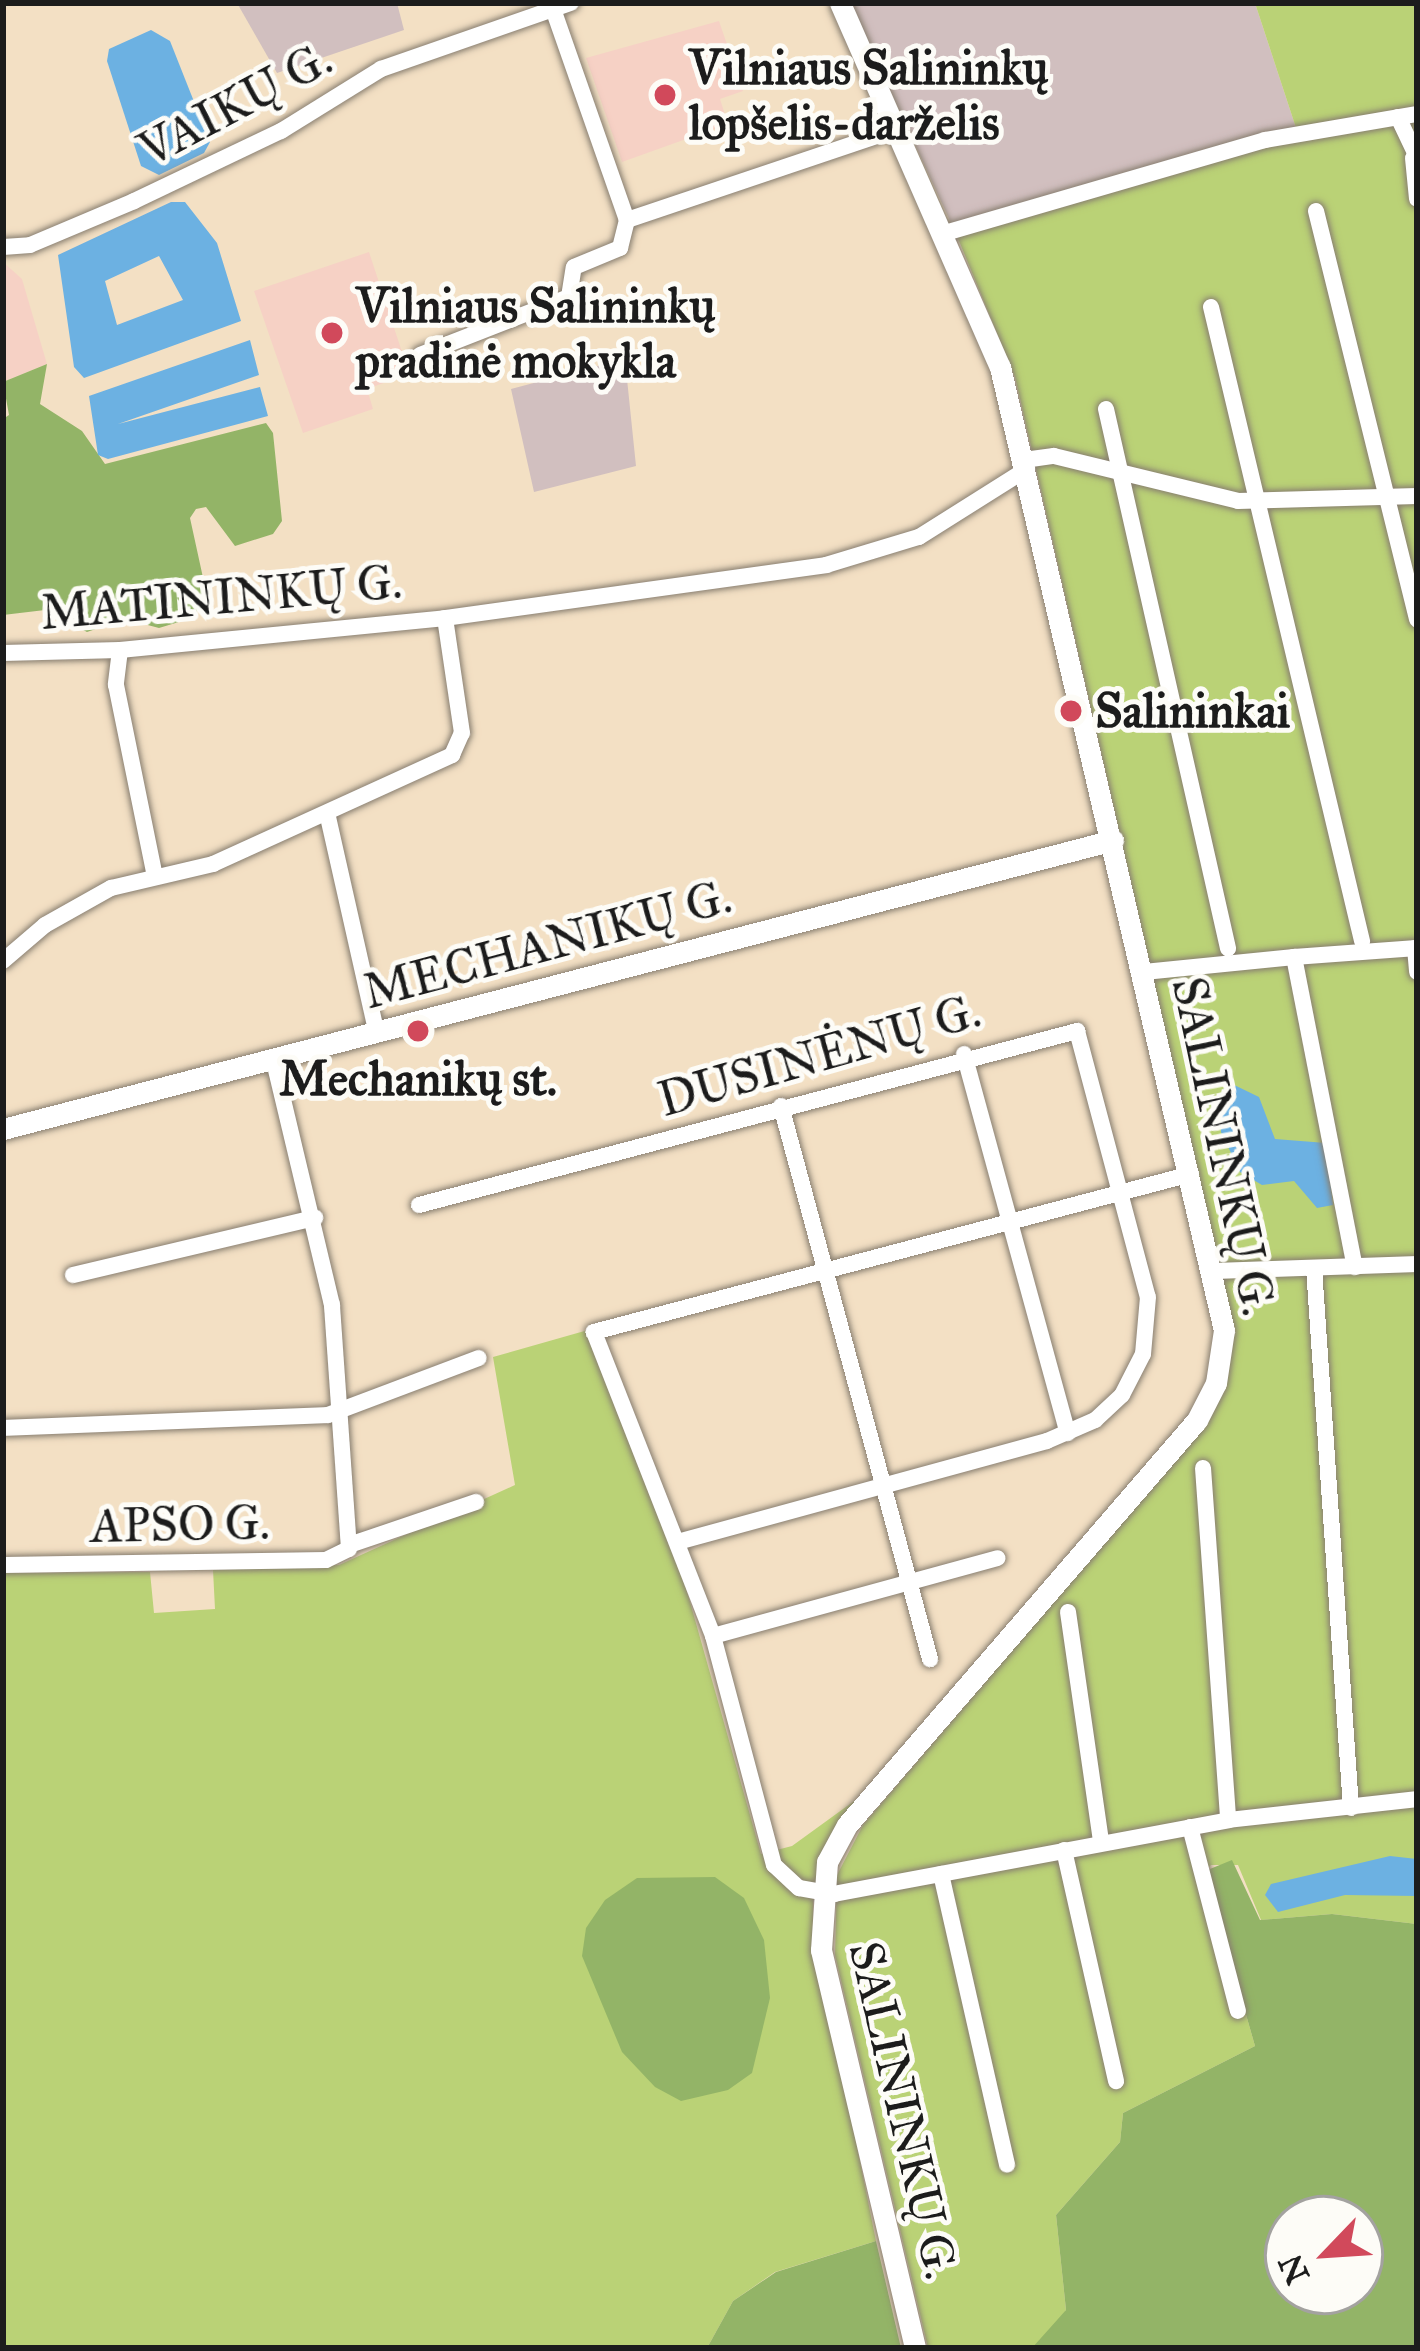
<!DOCTYPE html>
<html>
<head>
<meta charset="utf-8">
<style>
  body { margin:0 }
  #map { position:relative; width:1420px; height:2351px; overflow:hidden; background:#f3e0c4; font-family:"IM FELL Great Primer",serif }
  div>[style] { position:absolute }
  .built>* { inset:0; background:#f6d1c5 }
  .industrial>* { inset:0; background:#d1bfbf }
  .green>* { inset:0; background:#bad276 }
  .forest>* { inset:0; background:#93b467 }
  .water>* { inset:0; background:#6cb1e2 }
  .roads { filter:drop-shadow(0 0 3px #887e70) drop-shadow(0 0 3px #887e70) }
  .minor>* { height:16px; margin:-8px; padding:0 8px; transform-origin:8px; border-radius:8px; background:#fff }
  .major>* { height:21px; margin:-10.5px; padding:0 10.5px; transform-origin:10.5px; border-radius:10.5px; background:#fff }
  .dots>* { width:33px; height:33px; translate:-50% -50%; box-sizing:border-box; border:6px solid #fdfcf7; border-radius:50% }
  span { translate:-50% -50%; white-space:nowrap; text-align:center; line-height:1.15; -webkit-text-stroke:10px #fdfcf7; paint-order:stroke }
  .poi-label { font-size:48px; color:#1c1c1c; font-weight:700 }
  .left { translate:0 -50%; text-align:left }
  .street-label { font-size:48px; color:#1c1c1c }
  .frame { position:absolute; inset:0; border:6px solid #1c1c1c; pointer-events:none }
  .north { position:absolute; left:1264px; top:2195px; width:120px; height:120px; box-sizing:border-box; background:#fdfcf7; border:3px solid #a3a29f; border-radius:50%; rotate:245deg; font-size:33px; font-weight:700; line-height:48px; text-align:center; color:#1c1c1c }
  .north::after { content:''; display:block; margin:auto; width:42px; height:54px; background:#d1495b; clip-path:polygon(50% 0,100% 100%,50% 72%,0 100%) }
</style>
</head>
<body>
<div id="map">
  <div class="built">
    <i style="clip-path:polygon(719px 21px,743px 91px,720px 99px,728px 124px,622px 162px,586px 58px)"></i>
    <i style="clip-path:polygon(369px 252px,406px 364px,397px 378px,367px 389px,373px 409px,303px 433px,254px 291px)"></i>
    <i style="clip-path:polygon(3px 262px,22px 279px,47px 364px,3px 382px)"></i>
  </div>
  <div class="industrial">
    <i style="clip-path:polygon(237px 3px,397px 3px,404px 30px,277px 73px)"></i>
    <i style="clip-path:polygon(850px 3px,1255px 3px,1299px 137px,957px 236px)"></i>
    <i style="clip-path:polygon(635px 356px,627px 379px,636px 466px,534px 492px,511px 389px)"></i>
  </div>
  <div class="green">
    <i style="clip-path:polygon(1255px 3px,1417px 3px,1417px 1924px,1332px 1914px,1261px 1920px,1238px 1865px,1211px 1865px,1205px 1871px,1255px 2046px,1123px 2113px,1120px 2142px,1056px 2215px,1066px 2310px,1053px 2333px,1032px 2348px,928px 2348px,835px 1955px,837px 1875px,863px 1825px,1202px 1429px,1232px 1322px,1015px 377px,957px 236px,1299px 137px)"></i>
    <i style="clip-path:polygon(588px 1330px,679px 1563px,761px 1854px,792px 1846px,861px 1796px,813px 1897px,813px 1928px,876px 2241px,775px 2272px,733px 2301px,707px 2348px,3px 2348px,3px 1573px,150px 1572px,154px 1613px,215px 1609px,213px 1570px,339px 1565px,515px 1485px,493px 1357px)"></i>
  </div>
  <div class="forest">
    <i style="clip-path:polygon(47px 364px,40px 404px,82px 431px,105px 464px,266px 423px,273px 433px,282px 521px,273px 534px,235px 546px,206px 507px,196px 509px,190px 518px,207px 596px,192px 618px,159px 628px,125px 619px,87px 632px,45px 610px,3px 615px,3px 419px,9px 415px,3px 382px)"></i>
    <i style="clip-path:polygon(evenodd,1232px 1860px,1260px 1920px,1332px 1914px,1417px 1924px,1417px 2348px,1032px 2348px,1066px 2310px,1056px 2215px,1120px 2142px,1123px 2113px,1255px 2046px,1205px 1871px,1232px 1860px,1288px 2219px,1360px 2219px,1360px 2291px,1288px 2291px,1288px 2219px)"></i>
    <i style="clip-path:polygon(715px 1877px,744px 1898px,764px 1940px,770px 1998px,752px 2073px,728px 2090px,681px 2101px,655px 2087px,622px 2052px,582px 1956px,586px 1928px,605px 1900px,637px 1878px)"></i>
    <i style="clip-path:polygon(876px 2241px,901px 2348px,707px 2348px,733px 2301px,776px 2272px)"></i>
  </div>
  <div class="water">
    <i style="clip-path:polygon(151px 30px,170px 41px,210px 142px,204px 153px,159px 175px,141px 166px,107px 61px,109px 49px)"></i>
    <i style="clip-path:polygon(evenodd,171px 202px,185px 202px,217px 243px,241px 321px,84px 378px,74px 367px,58px 255px,171px 202px,159px 256px,183px 300px,117px 325px,105px 281px,159px 256px)"></i>
    <i style="clip-path:polygon(250px 340px,259px 375px,118px 424px,260px 387px,268px 416px,108px 459px,98px 455px,89px 396px)"></i>
    <i style="clip-path:polygon(1228px 1082px,1259px 1097px,1275px 1139px,1326px 1143px,1333px 1205px,1317px 1208px,1294px 1181px,1262px 1185px,1240px 1172px,1221px 1132px,1220px 1095px)"></i>
    <i style="clip-path:polygon(1390px 1856px,1417px 1859px,1417px 1896px,1345px 1895px,1278px 1912px,1265px 1895px,1271px 1884px)"></i>
  </div>
  <div class="roads">
    <div class="minor">
      <i style="left:553px;top:9px;width:224px;rotate:70.7deg"></i>
      <i style="left:1398px;top:117px;width:44px;rotate:64.6deg"></i>
      <i style="left:1413px;top:158px;width:41px;rotate:84.4deg"></i>
      <i style="left:1316px;top:211px;width:421px;rotate:76.1deg"></i>
      <i style="left:945px;top:233px;width:333px;rotate:-16.2deg"></i>
      <i style="left:1265px;top:140px;width:154px;rotate:-9.7deg"></i>
      <i style="left:3px;top:247px;width:27px;rotate:-4deg"></i>
      <i style="left:30px;top:245px;width:113px;rotate:-22.9deg"></i>
      <i style="left:134px;top:201px;width:163px;rotate:-25.5deg"></i>
      <i style="left:281px;top:131px;width:118px;rotate:-31.8deg"></i>
      <i style="left:381px;top:69px;width:201px;rotate:-19.2deg"></i>
      <i style="left:1211px;top:307px;width:652px;rotate:76.6deg"></i>
      <i style="left:420px;top:355px;width:160px;rotate:-21.3deg"></i>
      <i style="left:569px;top:297px;width:30px;rotate:-81deg"></i>
      <i style="left:574px;top:267px;width:50px;rotate:-22.4deg"></i>
      <i style="left:620px;top:248px;width:29px;rotate:-76deg"></i>
      <i style="left:627px;top:220px;width:286px;rotate:-18.6deg"></i>
      <i style="left:1106px;top:409px;width:553px;rotate:77.25deg"></i>
      <i style="left:1024px;top:460px;width:30px;rotate:-8deg"></i>
      <i style="left:1054px;top:456px;width:189px;rotate:13.7deg"></i>
      <i style="left:1238px;top:501px;width:179px;rotate:-1.6deg"></i>
      <i style="left:120px;top:650px;width:35px;rotate:97deg"></i>
      <i style="left:116px;top:685px;width:195px;rotate:78.5deg"></i>
      <i style="left:3px;top:653px;width:117px;rotate:-1.5deg"></i>
      <i style="left:120px;top:650px;width:327px;rotate:-5.6deg"></i>
      <i style="left:328px;top:817px;width:222px;rotate:77.3deg"></i>
      <i style="left:1415px;top:948px;width:24px;rotate:85deg"></i>
      <i style="left:1294px;top:957px;width:123px;rotate:-4.2deg"></i>
      <i style="left:3px;top:961px;width:55px;rotate:-40.6deg"></i>
      <i style="left:45px;top:925px;width:76px;rotate:-29.3deg"></i>
      <i style="left:111px;top:888px;width:105px;rotate:-13.2deg"></i>
      <i style="left:213px;top:864px;width:263px;rotate:-24.5deg"></i>
      <i style="left:452px;top:755px;width:24px;rotate:-66deg"></i>
      <i style="left:462px;top:733px;width:116px;rotate:-98.4deg"></i>
      <i style="left:445px;top:618px;width:385px;rotate:-7.9deg"></i>
      <i style="left:826px;top:565px;width:97px;rotate:-16.8deg"></i>
      <i style="left:919px;top:537px;width:128px;rotate:-32.2deg"></i>
      <i style="left:1144px;top:972px;width:151px;rotate:-5.7deg"></i>
      <i style="left:1294px;top:957px;width:316px;rotate:78.9deg"></i>
      <i style="left:964px;top:1054px;width:393px;rotate:74.7deg"></i>
      <i style="left:781px;top:1106px;width:573px;rotate:74.92deg"></i>
      <i style="left:1191px;top:1174px;width:618px;rotate:165.18deg"></i>
      <i style="left:594px;top:1332px;width:326px;rotate:68.6deg"></i>
      <i style="left:713px;top:1636px;width:237px;rotate:75.1deg"></i>
      <i style="left:774px;top:1865px;width:34px;rotate:43deg"></i>
      <i style="left:799px;top:1888px;width:36px;rotate:10deg"></i>
      <i style="left:834px;top:1894px;width:401px;rotate:-10.6deg"></i>
      <i style="left:1228px;top:1820px;width:190px;rotate:-6.3deg"></i>
      <i style="left:419px;top:1205px;width:681px;rotate:-14.81deg"></i>
      <i style="left:1077px;top:1031px;width:275px;rotate:75.1deg"></i>
      <i style="left:1148px;top:1297px;width:57px;rotate:95deg"></i>
      <i style="left:1143px;top:1354px;width:46px;rotate:117.1deg"></i>
      <i style="left:1122px;top:1395px;width:37px;rotate:137deg"></i>
      <i style="left:1095px;top:1420px;width:52px;rotate:156.4deg"></i>
      <i style="left:1047px;top:1441px;width:383px;rotate:164.7deg"></i>
      <i style="left:1314px;top:1268px;width:541px;rotate:86.08deg"></i>
      <i style="left:1215px;top:1271px;width:202px;rotate:-2deg"></i>
      <i style="left:73px;top:1275px;width:249px;rotate:-13.3deg"></i>
      <i style="left:3px;top:1428px;width:325px;rotate:-2.3deg"></i>
      <i style="left:328px;top:1415px;width:161px;rotate:-20.7deg"></i>
      <i style="left:1203px;top:1468px;width:353px;rotate:85.9deg"></i>
      <i style="left:352px;top:1544px;width:131px;rotate:-18.7deg"></i>
      <i style="left:3px;top:1565px;width:323px;rotate:-0.9deg"></i>
      <i style="left:326px;top:1560px;width:25px;rotate:-26deg"></i>
      <i style="left:349px;top:1549px;width:245px;rotate:-94deg"></i>
      <i style="left:332px;top:1305px;width:251px;rotate:-103.4deg"></i>
      <i style="left:1068px;top:1612px;width:232px;rotate:81.8deg"></i>
      <i style="left:713px;top:1636px;width:295px;rotate:-15.3deg"></i>
      <i style="left:1190px;top:1827px;width:190px;rotate:75.4deg"></i>
      <i style="left:1064px;top:1850px;width:237px;rotate:77.3deg"></i>
      <i style="left:941px;top:1874px;width:298px;rotate:77.2deg"></i>
    </div>
    <div class="major">
      <i style="left:840px;top:3px;width:398px;rotate:66.3deg"></i>
      <i style="left:1000px;top:367px;width:989px;rotate:76.91deg"></i>
      <i style="left:1224px;top:1330px;width:54px;rotate:98.6deg"></i>
      <i style="left:1216px;top:1383px;width:42px;rotate:117.2deg"></i>
      <i style="left:1197px;top:1420px;width:535px;rotate:130.83deg"></i>
      <i style="left:847px;top:1825px;width:42px;rotate:118.4deg"></i>
      <i style="left:827px;top:1862px;width:88px;rotate:93.9deg"></i>
      <i style="left:821px;top:1950px;width:409px;rotate:76.7deg"></i>
      <i style="left:3px;top:1129px;width:1147px;rotate:-14.59deg"></i>
    </div>
  </div>
  <div class="dots">
    <i style="left:665px;top:95px;background:#d1495b"></i>
    <i style="left:332px;top:333px;background:#d1495b"></i>
    <i style="left:1071px;top:711px;background:#d1495b"></i>
    <i style="left:418px;top:1031px;background:#d1495b"></i>
  </div>
  <div class="poi-label">
    <span class="left" style="left:689px;top:95px">Vilniaus Salininkų<br>lopšelis-darželis</span>
    <span class="left" style="left:356px;top:333px">Vilniaus Salininkų<br>pradinė mokykla</span>
    <span class="left" style="left:1095px;top:711px">Salininkai</span>
    <span style="left:418px;top:1079px">Mechanikų st.</span>
  </div>
  <div class="street-label">
    <span style="left:235px;top:104px;rotate:-28deg">VAIKŲ G.</span>
    <span style="left:221px;top:597px;rotate:-5deg">MATININKŲ G.</span>
    <span style="left:547px;top:944px;rotate:-15deg">MECHANIKŲ G.</span>
    <span style="left:819px;top:1055px;rotate:-16deg">DUSINĖNŲ G.</span>
    <span style="left:1224px;top:1146px;rotate:78deg">SALININKŲ G.</span>
    <span style="left:180px;top:1524px;rotate:-1deg">APSO G.</span>
    <span style="left:904px;top:2110px;rotate:77deg">SALININKŲ G.</span>
  </div>
  <div class="frame"></div>
  <div class="north">N</div>
</div>
</body>
</html>
